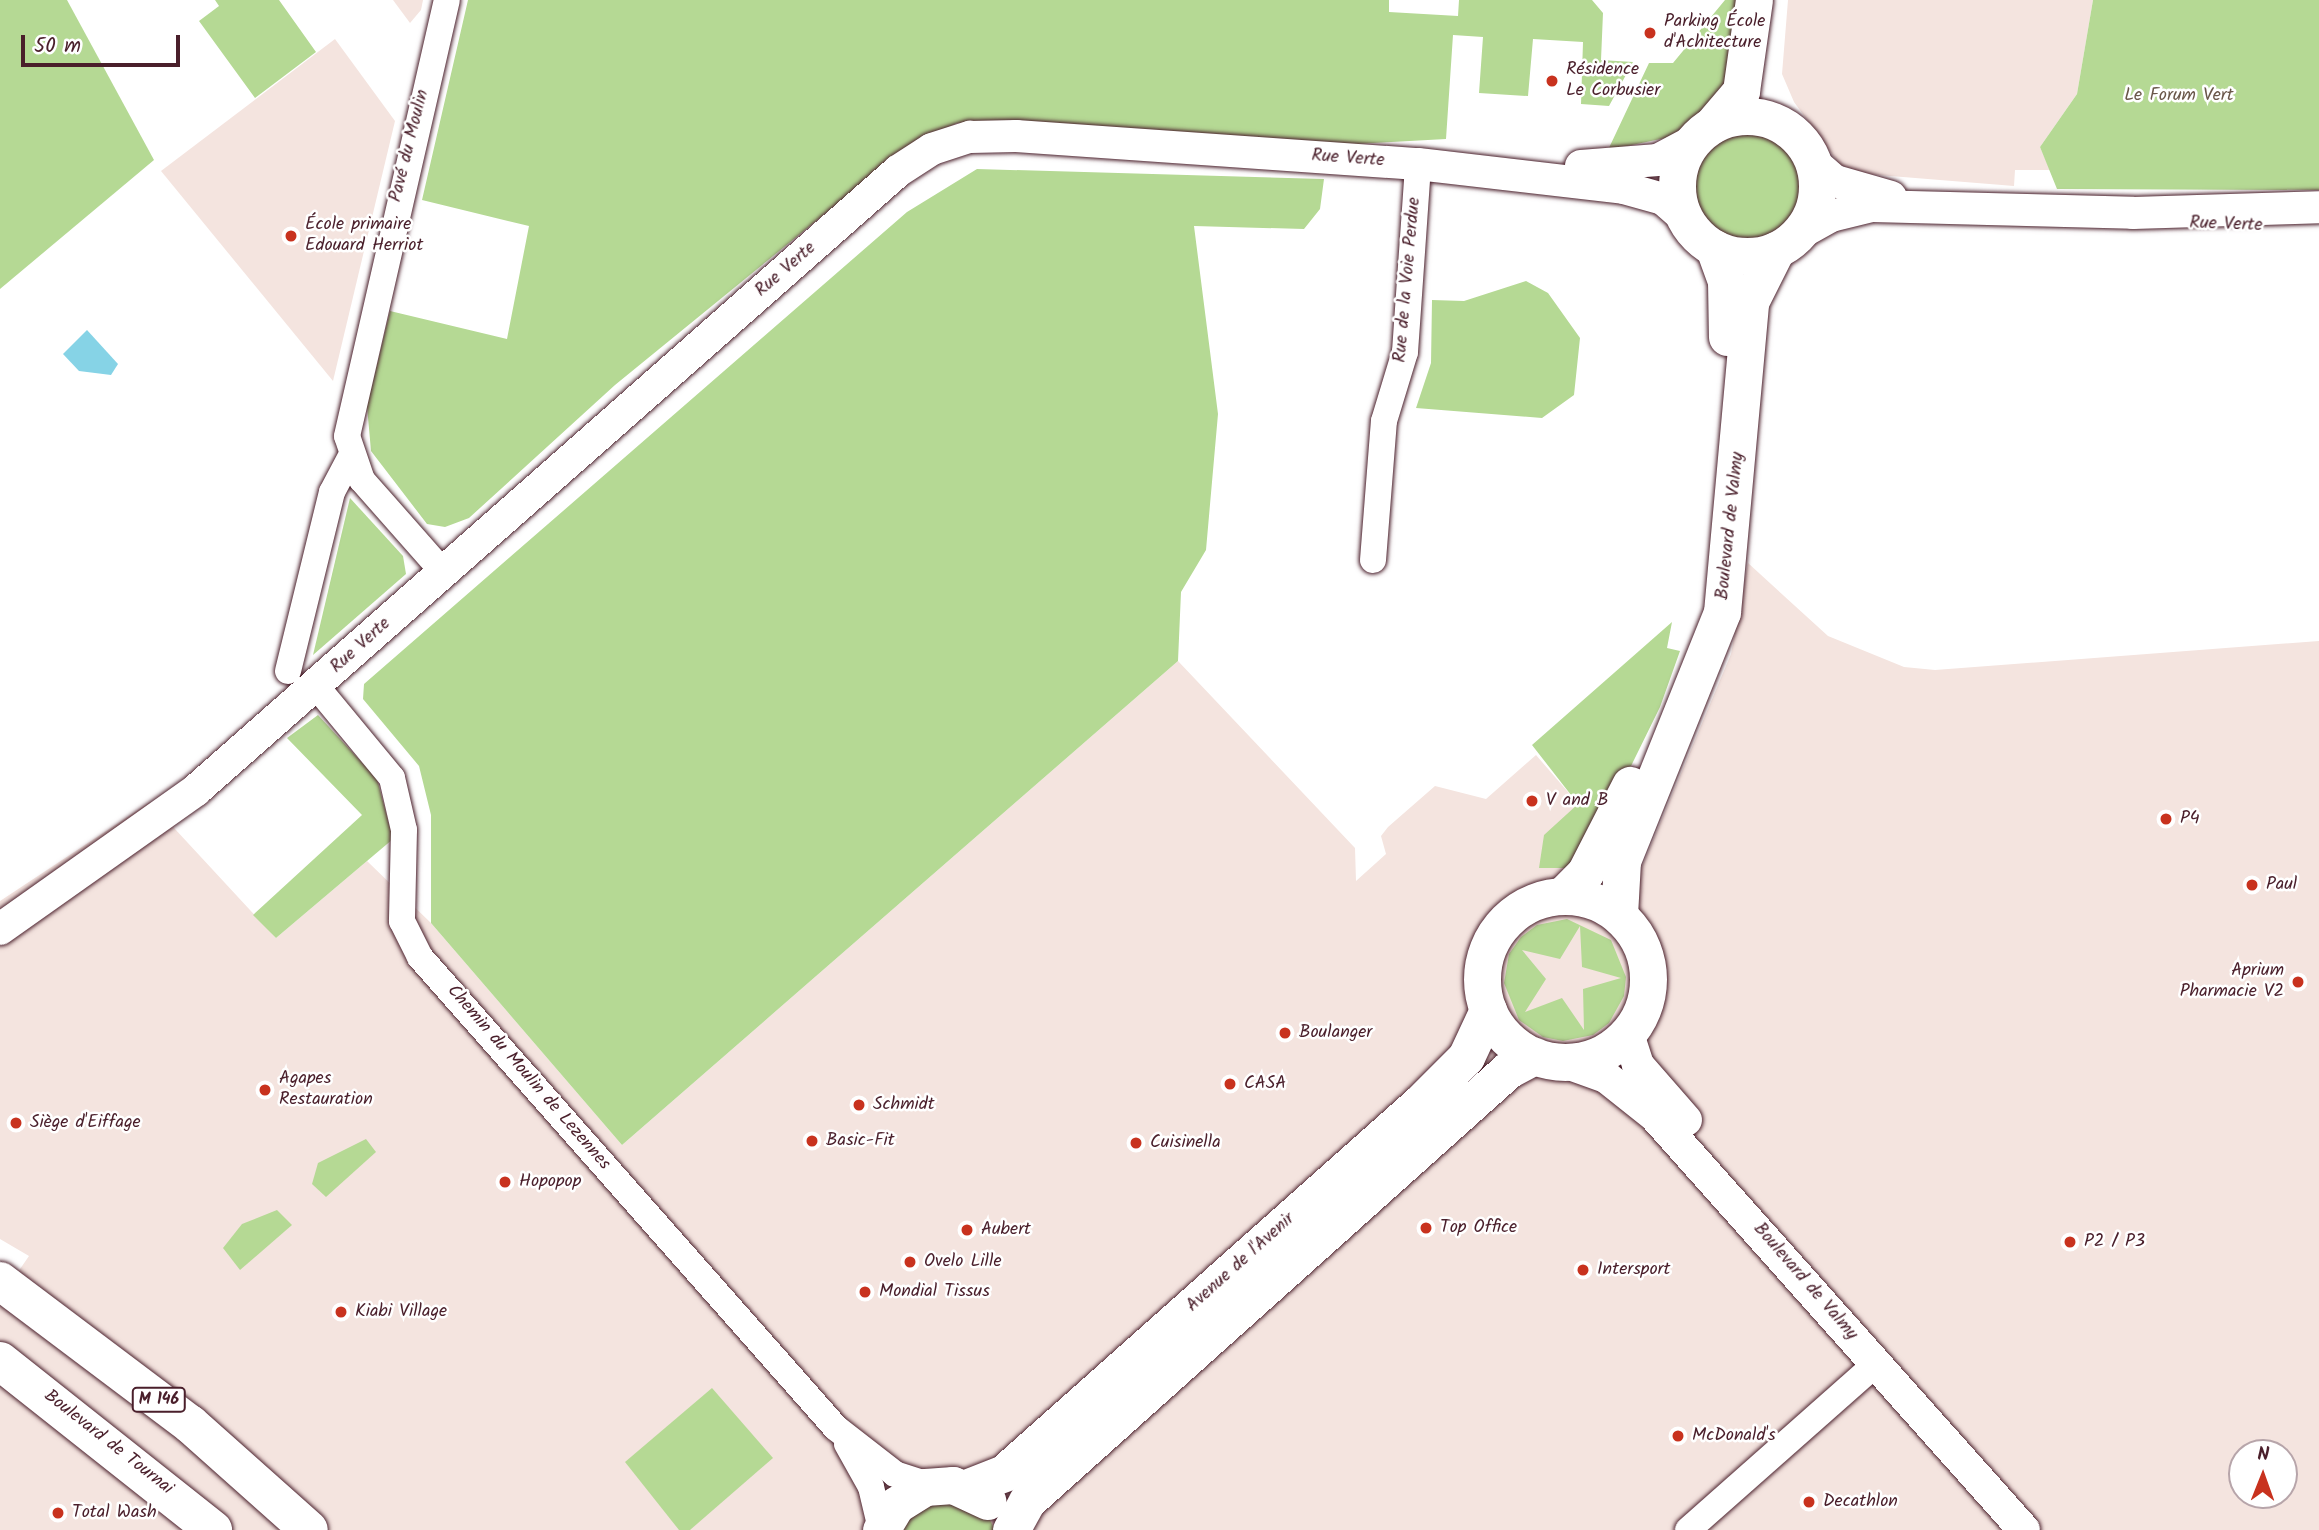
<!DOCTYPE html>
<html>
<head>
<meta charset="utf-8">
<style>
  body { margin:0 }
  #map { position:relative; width:2319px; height:1530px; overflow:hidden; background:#fff; font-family:Kalam,sans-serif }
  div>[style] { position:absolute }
  .built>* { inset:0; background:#f4e4df }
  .green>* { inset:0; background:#b5d994 }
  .round { border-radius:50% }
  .water>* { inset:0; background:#86d3e6 }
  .roads { filter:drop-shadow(0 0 2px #4a1f2b) drop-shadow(0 0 2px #4a1f2b) }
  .minor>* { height:26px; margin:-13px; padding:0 13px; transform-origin:13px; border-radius:13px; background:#fff }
  .tertiary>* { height:32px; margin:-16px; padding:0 16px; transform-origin:16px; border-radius:16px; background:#fff }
  .secondary>* { height:37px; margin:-18.5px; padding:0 18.5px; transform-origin:18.5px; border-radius:18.5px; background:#fff }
  .secondary>.ring { margin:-18.5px; padding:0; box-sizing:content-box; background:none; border:37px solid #fff; border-radius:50% }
  .primary>* { height:38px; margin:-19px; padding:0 19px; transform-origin:19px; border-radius:19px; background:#fff }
  .dots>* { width:19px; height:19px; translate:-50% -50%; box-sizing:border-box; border:4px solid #fff; border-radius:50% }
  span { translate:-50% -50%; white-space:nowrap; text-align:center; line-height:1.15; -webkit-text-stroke:5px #fff; paint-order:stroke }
  .shield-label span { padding:2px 5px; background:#fff; border:2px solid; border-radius:5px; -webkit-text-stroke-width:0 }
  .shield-label { font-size:16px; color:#4a1f2b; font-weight:700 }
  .poi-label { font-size:18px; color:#4a1f2b }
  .left { translate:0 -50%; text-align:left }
  .right { translate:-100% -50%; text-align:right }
  .park-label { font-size:18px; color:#6a574a }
  .street-label { font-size:18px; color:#4a1f2b }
  .north { position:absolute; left:2228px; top:1439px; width:70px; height:70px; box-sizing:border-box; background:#fff; border:2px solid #b7a5aa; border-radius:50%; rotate:1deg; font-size:19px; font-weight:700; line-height:28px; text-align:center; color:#4a1f2b }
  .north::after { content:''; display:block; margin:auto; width:24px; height:32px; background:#c8321e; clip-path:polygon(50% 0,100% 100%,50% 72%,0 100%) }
  .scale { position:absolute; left:21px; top:35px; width:159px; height:32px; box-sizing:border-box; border:4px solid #4a1f2b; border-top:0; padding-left:9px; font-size:21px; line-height:24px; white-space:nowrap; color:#4a1f2b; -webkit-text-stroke:5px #fff; paint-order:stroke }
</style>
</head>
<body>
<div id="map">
  <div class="built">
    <i style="clip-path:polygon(393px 0,423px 0,421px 10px,410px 23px)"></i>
    <i style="clip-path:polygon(1788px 0,2093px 0,2077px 94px,2040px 147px,2050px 170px,2015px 170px,2014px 186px,1866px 174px,1840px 165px,1794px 102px,1782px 74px)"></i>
    <i style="clip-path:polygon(335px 39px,395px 121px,333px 381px,161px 171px)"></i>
    <i style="clip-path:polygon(evenodd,1748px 563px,1828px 636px,1904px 667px,1935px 670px,2319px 641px,2319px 1530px,0 1530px,0 1298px,29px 1256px,0 1239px,0 901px,150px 802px,276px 938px,367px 861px,431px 923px,622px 1145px,1178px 661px,1355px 848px,1356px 881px,1386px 854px,1381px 836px,1388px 827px,1435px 786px,1486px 799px,1536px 755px,1639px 874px,1731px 654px,1748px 563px,2242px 1453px,2284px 1453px,2284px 1495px,2242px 1495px,2242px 1453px)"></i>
  </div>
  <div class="green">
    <i style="clip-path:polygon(0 0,67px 0,154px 160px,0 289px)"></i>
    <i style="clip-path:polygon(215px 0,279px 0,316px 52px,255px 98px,199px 21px,219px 6px)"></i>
    <i style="clip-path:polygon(468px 0,1389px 0,1389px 12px,1458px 16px,1459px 0,1592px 0,1603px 13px,1601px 60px,1633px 62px,1609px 106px,1581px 104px,1583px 42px,1533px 39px,1528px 96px,1479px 93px,1483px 37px,1453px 35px,1446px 139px,1355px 144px,957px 123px,903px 150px,615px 385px,469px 518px,445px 527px,427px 524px,371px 451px,367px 406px,390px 311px,507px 339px,529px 226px,422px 200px)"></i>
    <i style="clip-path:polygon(1725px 0,1740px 0,1722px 98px,1675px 136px,1608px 150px,1649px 63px,1673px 63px)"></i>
    <i style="clip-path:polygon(2093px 0,2319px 0,2319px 190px,2057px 189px,2040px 147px,2077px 94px)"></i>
    <i class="round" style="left:1689px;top:128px;width:116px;height:116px"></i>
    <i style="clip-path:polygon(977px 169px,1324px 179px,1320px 209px,1304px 229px,1194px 226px,1218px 414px,1206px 550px,1181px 592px,1178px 661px,622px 1145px,431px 923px,431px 815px,419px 766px,363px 699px,364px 684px,907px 212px)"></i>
    <i style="clip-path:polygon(1526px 281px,1548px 293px,1580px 338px,1574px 395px,1542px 418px,1416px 408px,1431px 363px,1432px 300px,1464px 301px)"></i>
    <i style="clip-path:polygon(350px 498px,403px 556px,406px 574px,313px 655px)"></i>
    <i style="clip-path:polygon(1672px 622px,1667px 648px,1680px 651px,1660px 707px,1581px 868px,1539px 868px,1544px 835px,1578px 804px,1532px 745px)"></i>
    <i style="clip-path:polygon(318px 715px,377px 779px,393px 839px,276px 938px,253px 915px,362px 815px,287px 738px)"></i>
    <i style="clip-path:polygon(evenodd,1567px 919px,1611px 940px,1626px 977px,1624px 996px,1609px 1023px,1593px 1035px,1563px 1041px,1543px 1037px,1519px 1020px,1504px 983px,1509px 954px,1521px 937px,1537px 925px,1567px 919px,1580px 926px,1582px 967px,1621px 978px,1583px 989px,1584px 1030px,1562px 998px,1525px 1012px,1546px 979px,1522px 950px,1560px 959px,1580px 926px)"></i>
    <i style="clip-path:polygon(366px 1139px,376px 1152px,326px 1197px,312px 1184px,318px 1163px)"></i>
    <i style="clip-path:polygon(277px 1210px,292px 1225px,240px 1270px,223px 1248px,242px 1224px)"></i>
    <i style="clip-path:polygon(712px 1388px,773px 1458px,690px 1530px,679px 1530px,625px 1462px)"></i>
    <i style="clip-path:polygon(941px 1496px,989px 1518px,995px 1530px,894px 1530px)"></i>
  </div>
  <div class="water">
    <i style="clip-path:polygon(87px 330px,118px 364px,111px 375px,79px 371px,63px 354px)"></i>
  </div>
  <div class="roads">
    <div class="minor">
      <i style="left:1373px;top:560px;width:139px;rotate:-85.5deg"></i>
      <i style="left:1384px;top:421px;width:72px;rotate:-73.1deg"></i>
      <i style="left:1405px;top:352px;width:188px;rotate:-86deg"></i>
      <i style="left:444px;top:573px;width:124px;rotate:-131.4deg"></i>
      <i style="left:362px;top:480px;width:46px;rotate:-108.8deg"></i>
      <i style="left:347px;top:436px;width:447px;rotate:-77.1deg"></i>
      <i style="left:288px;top:671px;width:184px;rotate:-76.2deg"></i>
      <i style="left:332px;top:492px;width:38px;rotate:-62deg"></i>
      <i style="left:316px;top:686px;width:119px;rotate:50.4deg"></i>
      <i style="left:392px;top:778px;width:53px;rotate:77deg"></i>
      <i style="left:404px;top:830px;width:91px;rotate:91.3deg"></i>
      <i style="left:402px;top:921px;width:40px;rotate:63.4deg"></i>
      <i style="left:420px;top:957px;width:628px;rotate:48.55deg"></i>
      <i style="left:836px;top:1428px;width:75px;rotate:37.9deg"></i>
      <i style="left:895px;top:1474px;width:39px;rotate:18deg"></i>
      <i style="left:847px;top:1444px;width:49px;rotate:60.8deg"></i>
      <i style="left:871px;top:1487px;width:43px;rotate:76.6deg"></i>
      <i style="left:1688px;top:1530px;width:252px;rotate:-41.5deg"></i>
    </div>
    <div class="tertiary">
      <i style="left:1813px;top:162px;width:29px;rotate:41deg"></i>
      <i style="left:1835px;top:181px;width:58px;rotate:15.9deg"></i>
      <i style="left:1581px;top:166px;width:77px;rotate:-4.5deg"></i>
      <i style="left:1658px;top:160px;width:40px;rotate:-28deg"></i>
      <i style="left:1797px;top:235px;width:39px;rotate:-29deg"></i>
      <i style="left:1831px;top:216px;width:42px;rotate:-13.7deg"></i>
      <i style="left:1872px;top:206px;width:261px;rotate:1.5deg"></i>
      <i style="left:2133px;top:213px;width:186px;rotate:-1.8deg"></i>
      <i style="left:0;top:929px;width:240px;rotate:-35.3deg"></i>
      <i style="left:196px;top:790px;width:936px;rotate:-41.4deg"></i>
      <i style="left:898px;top:171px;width:40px;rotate:-32.9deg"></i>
      <i style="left:932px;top:149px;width:40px;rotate:-18deg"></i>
      <i style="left:970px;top:137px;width:46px;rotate:-1.2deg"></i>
      <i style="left:1016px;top:136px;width:403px;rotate:4deg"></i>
      <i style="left:1418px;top:164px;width:207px;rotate:6.6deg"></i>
      <i style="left:1624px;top:188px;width:41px;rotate:15.8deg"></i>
      <i style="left:1663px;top:199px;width:28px;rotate:41deg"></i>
      <i style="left:1628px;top:1034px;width:33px;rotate:72deg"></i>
      <i style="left:1638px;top:1065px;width:73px;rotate:48.9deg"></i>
      <i style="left:1564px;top:1062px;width:45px;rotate:19.7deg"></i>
      <i style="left:1606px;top:1077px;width:61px;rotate:38.4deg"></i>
      <i style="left:1654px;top:1115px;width:556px;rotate:48.28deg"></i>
    </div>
    <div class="secondary">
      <i class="ring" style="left:1677px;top:116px;width:103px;height:103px"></i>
      <i style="left:1712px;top:125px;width:45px;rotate:-49.5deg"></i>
      <i style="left:1741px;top:91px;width:92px;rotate:-81.9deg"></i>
      <i style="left:1714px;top:248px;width:35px;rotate:70deg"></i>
      <i style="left:1726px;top:281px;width:56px;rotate:89deg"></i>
      <i class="ring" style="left:1482px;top:896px;width:129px;height:129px"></i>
      <i style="left:1562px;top:896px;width:33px;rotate:-45deg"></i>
      <i style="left:1585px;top:873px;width:99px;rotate:-62.9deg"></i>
      <i style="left:1619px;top:915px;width:54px;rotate:-86.8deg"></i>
      <i style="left:1622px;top:861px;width:268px;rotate:-68.1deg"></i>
      <i style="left:1722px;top:612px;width:311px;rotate:-84.8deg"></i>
      <i style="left:1750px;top:302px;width:58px;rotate:-63.4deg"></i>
      <i style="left:966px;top:1488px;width:41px;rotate:-21.5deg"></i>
      <i style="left:1004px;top:1473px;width:557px;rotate:-41.65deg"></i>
      <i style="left:1420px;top:1103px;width:65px;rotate:-45deg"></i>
      <i style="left:1466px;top:1057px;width:52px;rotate:-64.9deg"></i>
      <i style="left:881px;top:1530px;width:29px;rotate:-59deg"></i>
      <i style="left:896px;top:1505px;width:34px;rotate:-32deg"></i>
      <i style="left:925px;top:1487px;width:28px;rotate:-4deg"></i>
      <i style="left:953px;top:1485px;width:38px;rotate:25deg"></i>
      <i style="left:1011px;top:1530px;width:33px;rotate:-61deg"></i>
      <i style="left:1027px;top:1501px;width:646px;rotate:-41.86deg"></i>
      <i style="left:1508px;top:1070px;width:30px;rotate:-28deg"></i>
    </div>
    <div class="primary">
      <i style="left:0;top:1281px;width:238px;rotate:37deg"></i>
      <i style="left:190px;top:1424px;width:159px;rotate:41.7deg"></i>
      <i style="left:0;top:1361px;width:272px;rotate:38.4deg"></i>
    </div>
  </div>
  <div class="dots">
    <i style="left:1650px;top:33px;background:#c8321e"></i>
    <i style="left:1552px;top:81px;background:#c8321e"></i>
    <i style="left:291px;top:236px;background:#c8321e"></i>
    <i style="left:1532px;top:801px;background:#c8321e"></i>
    <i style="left:2166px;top:819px;background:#c8321e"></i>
    <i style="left:2252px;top:885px;background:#c8321e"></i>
    <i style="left:2298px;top:982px;background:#c8321e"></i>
    <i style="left:1285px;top:1033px;background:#c8321e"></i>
    <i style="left:1230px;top:1084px;background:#c8321e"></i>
    <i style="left:265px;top:1090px;background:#c8321e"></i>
    <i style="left:859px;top:1105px;background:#c8321e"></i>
    <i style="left:16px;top:1123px;background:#c8321e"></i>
    <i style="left:812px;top:1141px;background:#c8321e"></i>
    <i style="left:1136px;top:1143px;background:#c8321e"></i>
    <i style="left:505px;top:1182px;background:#c8321e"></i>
    <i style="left:1426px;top:1228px;background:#c8321e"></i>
    <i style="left:967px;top:1230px;background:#c8321e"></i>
    <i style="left:2070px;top:1242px;background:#c8321e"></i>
    <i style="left:910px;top:1262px;background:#c8321e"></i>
    <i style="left:1583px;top:1270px;background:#c8321e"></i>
    <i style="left:865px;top:1292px;background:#c8321e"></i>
    <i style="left:341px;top:1312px;background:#c8321e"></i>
    <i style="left:1678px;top:1436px;background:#c8321e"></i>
    <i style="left:1809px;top:1502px;background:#c8321e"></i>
    <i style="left:58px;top:1513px;background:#c8321e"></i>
  </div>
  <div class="shield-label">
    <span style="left:159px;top:1400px">M 146</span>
  </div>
  <div class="poi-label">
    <span class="left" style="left:1664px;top:33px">Parking École<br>d'Achitecture</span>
    <span class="left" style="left:1566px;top:81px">Résidence<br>Le Corbusier</span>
    <span class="left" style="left:305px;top:236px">École primaire<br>Edouard Herriot</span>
    <span class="left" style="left:1546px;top:801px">V and B</span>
    <span class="left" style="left:2180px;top:819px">P4</span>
    <span class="left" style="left:2266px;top:885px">Paul</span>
    <span class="right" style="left:2284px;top:982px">Aprium<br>Pharmacie V2</span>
    <span class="left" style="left:1299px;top:1033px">Boulanger</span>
    <span class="left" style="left:279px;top:1090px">Agapes<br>Restauration</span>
    <span class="left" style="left:1244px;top:1084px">CASA</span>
    <span class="left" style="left:873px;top:1105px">Schmidt</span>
    <span class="left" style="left:30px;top:1123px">Siège d'Eiffage</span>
    <span class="left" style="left:826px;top:1141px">Basic-Fit</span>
    <span class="left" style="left:1150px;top:1143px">Cuisinella</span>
    <span class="left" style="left:519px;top:1182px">Hopopop</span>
    <span class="left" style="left:1440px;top:1228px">Top Office</span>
    <span class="left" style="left:981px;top:1230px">Aubert</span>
    <span class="left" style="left:2084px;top:1242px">P2 / P3</span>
    <span class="left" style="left:924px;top:1262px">Ovelo Lille</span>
    <span class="left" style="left:1597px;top:1270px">Intersport</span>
    <span class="left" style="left:879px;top:1292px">Mondial Tissus</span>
    <span class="left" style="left:355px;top:1312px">Kiabi Village</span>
    <span class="left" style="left:1692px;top:1436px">McDonald's</span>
    <span class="left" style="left:1823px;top:1502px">Decathlon</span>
    <span class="left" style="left:72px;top:1513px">Total Wash</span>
  </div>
  <div class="park-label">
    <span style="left:2179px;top:96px">Le Forum Vert</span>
  </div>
  <div class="street-label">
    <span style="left:410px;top:146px;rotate:-76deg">Pavé du Moulin</span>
    <span style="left:1348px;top:159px;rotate:4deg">Rue Verte</span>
    <span style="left:2226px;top:225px;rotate:2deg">Rue Verte</span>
    <span style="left:786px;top:270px;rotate:-41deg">Rue Verte</span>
    <span style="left:1408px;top:280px;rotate:-85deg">Rue de la Voie Perdue</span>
    <span style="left:1731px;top:526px;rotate:-84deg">Boulevard de Valmy</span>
    <span style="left:361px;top:646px;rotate:-42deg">Rue Verte</span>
    <span style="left:528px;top:1078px;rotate:49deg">Chemin du Moulin de Lezennes</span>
    <span style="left:1241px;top:1263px;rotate:-42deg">Avenue de l'Avenir</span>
    <span style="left:1805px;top:1282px;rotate:49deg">Boulevard de Valmy</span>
    <span style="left:108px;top:1443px;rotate:38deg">Boulevard de Tournai</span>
  </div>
  <div class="north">N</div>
  <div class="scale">50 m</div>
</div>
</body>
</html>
